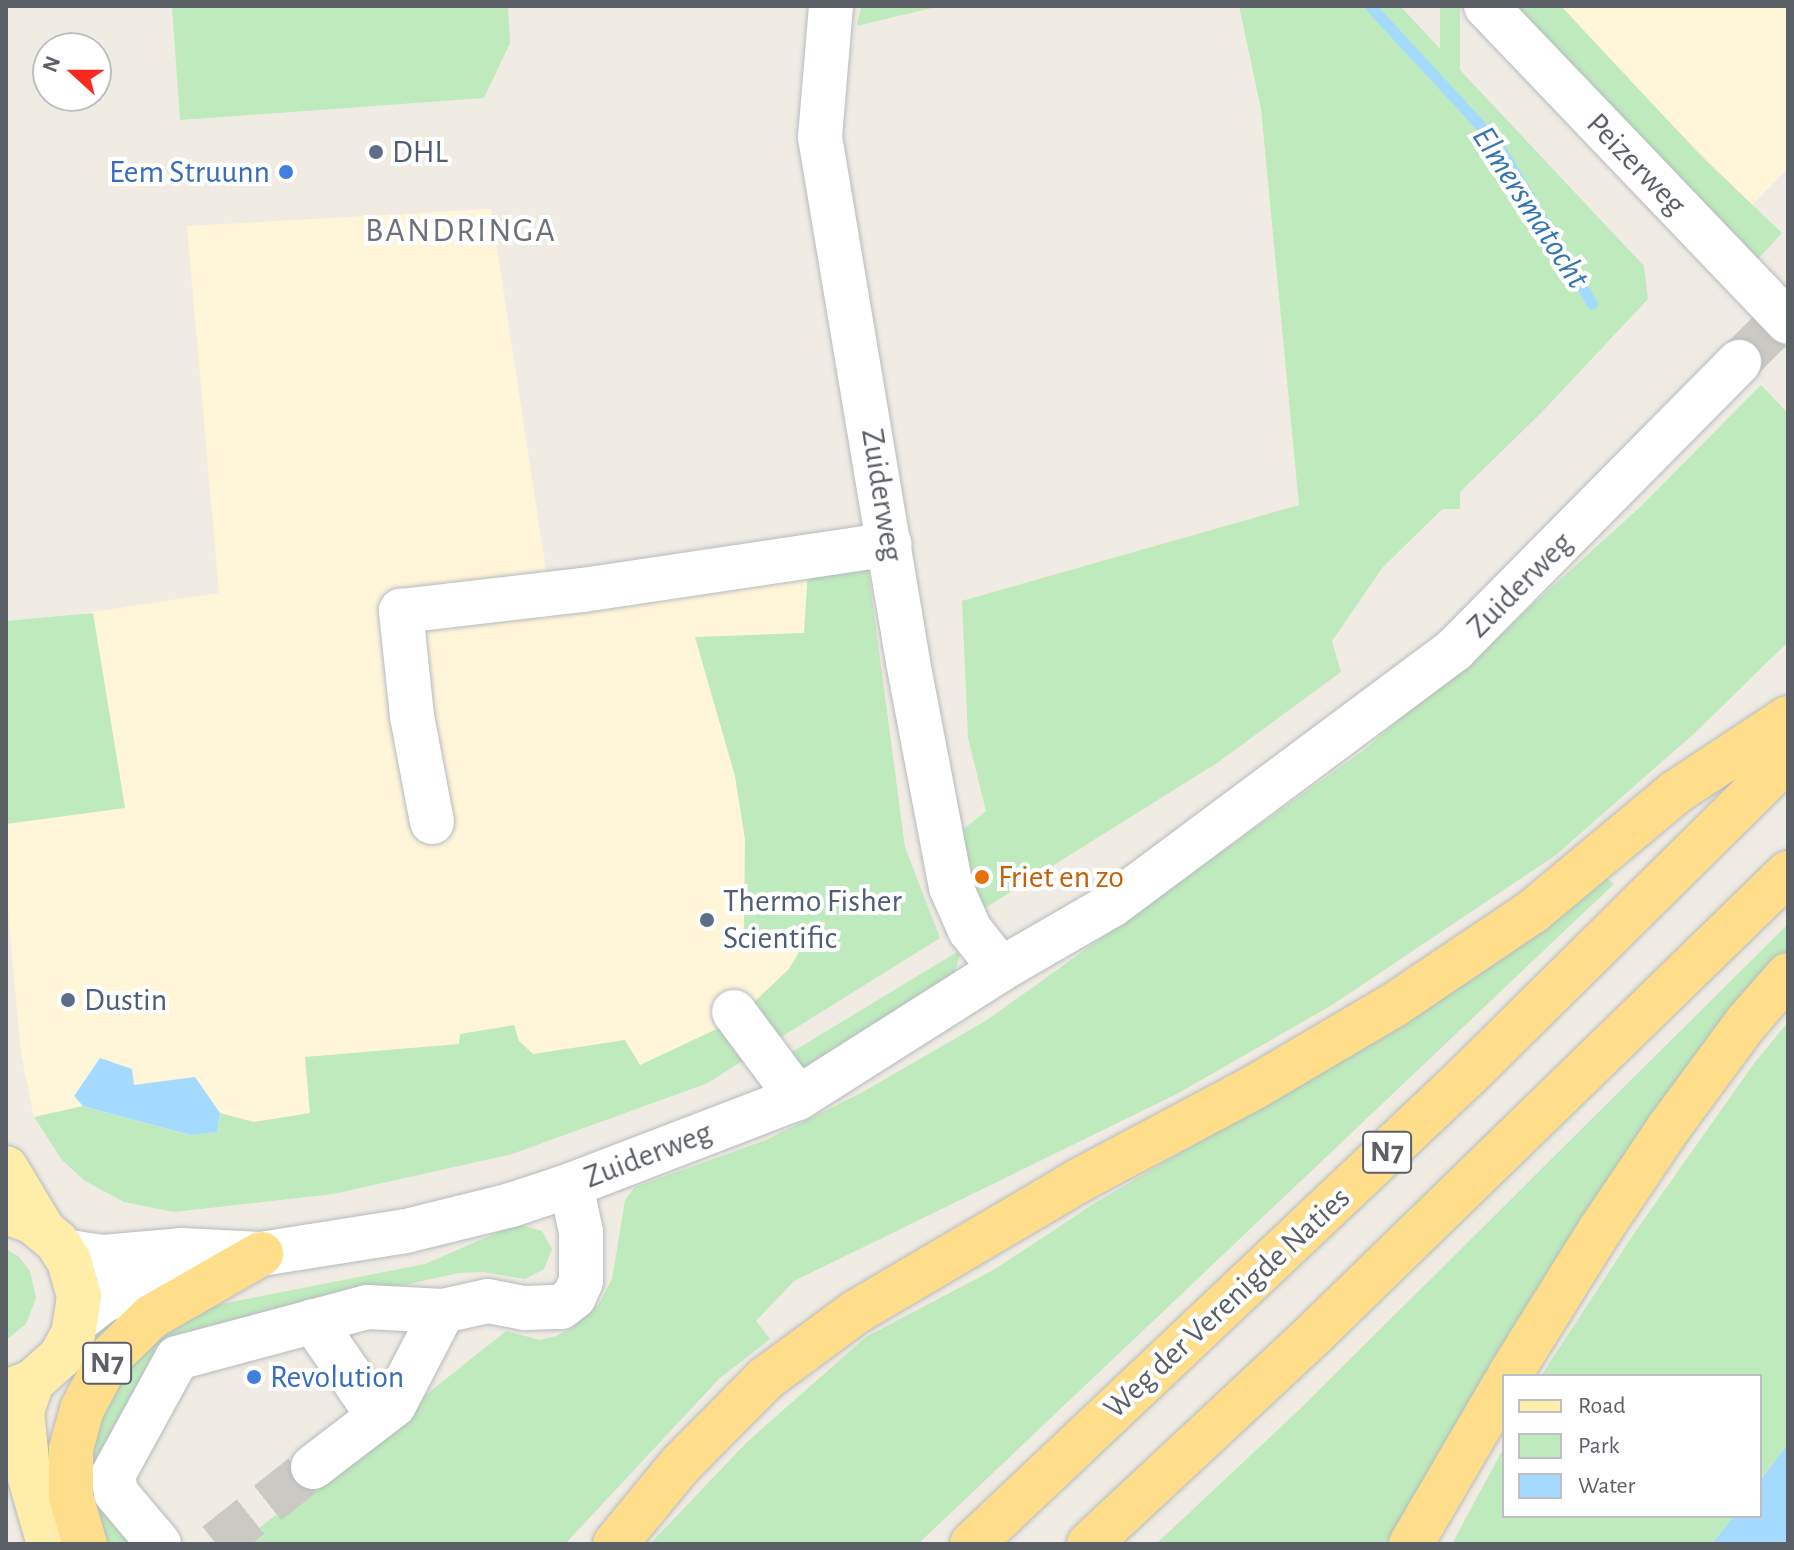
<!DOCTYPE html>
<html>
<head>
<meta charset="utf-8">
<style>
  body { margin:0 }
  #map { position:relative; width:1794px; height:1550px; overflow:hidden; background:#f0ece3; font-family:"Alegreya Sans",sans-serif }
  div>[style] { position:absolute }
  .commercial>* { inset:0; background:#fff5d9 }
  .green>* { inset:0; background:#beeabd; transform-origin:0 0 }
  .water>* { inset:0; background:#a4daff }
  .stream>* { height:11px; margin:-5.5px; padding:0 5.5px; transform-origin:5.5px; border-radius:5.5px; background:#a4daff }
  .minor-tunnel>* { height:44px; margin-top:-22px; transform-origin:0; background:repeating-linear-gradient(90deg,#cbc9c4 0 44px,transparent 0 66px) }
  .roads { filter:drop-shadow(0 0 2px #b6babf) drop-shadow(0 0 2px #b6babf) }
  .minor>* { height:44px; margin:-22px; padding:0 22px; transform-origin:22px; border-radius:22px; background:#fff }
  .major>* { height:44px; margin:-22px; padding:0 22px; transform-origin:22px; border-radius:22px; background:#ffeea9 }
  .highway>* { height:44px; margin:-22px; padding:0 22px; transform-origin:22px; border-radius:22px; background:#ffde8b }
  .dots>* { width:22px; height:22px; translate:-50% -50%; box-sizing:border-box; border:4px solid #fff; border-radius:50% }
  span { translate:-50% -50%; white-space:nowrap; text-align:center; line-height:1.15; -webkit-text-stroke:8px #fff; paint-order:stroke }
  .shield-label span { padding:2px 6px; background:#fff; border:2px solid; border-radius:6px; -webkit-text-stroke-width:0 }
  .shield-label { font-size:30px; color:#5b6066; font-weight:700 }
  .service-label { font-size:32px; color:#4e5e75 }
  .left { translate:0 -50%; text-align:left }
  .street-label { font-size:32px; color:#5b6066 }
  .shop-label { font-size:32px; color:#366cbe }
  .right { translate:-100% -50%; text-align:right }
  .food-label { font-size:32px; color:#c56008 }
  .water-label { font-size:34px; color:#3475b2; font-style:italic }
  .neighbourhood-label { font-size:34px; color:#6c7278; letter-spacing:2px }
  .frame { position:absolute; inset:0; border:8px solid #5b6066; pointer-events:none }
  .legend { position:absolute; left:1502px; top:1374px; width:260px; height:144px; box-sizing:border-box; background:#fff; border:2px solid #bdbfc2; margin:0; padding:10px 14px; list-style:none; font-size:24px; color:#5b6066 }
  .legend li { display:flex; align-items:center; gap:16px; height:40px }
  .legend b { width:40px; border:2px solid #bdbfc2 }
  .north { position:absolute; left:32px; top:32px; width:80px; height:80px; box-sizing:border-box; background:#fff; border:2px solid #bdbfc2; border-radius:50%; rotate:291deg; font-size:22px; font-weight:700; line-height:32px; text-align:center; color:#5b6066 }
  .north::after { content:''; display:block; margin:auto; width:28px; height:36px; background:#fa291e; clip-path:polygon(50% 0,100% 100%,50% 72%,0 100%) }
</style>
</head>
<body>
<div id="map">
  <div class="commercial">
    <i style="clip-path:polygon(1554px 6px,1788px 6px,1788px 168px,1752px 205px)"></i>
    <i style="clip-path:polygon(491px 209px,547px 577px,816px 541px,828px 925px,796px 983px,644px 1074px,176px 1144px,34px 1117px,21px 1053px,6px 891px,6px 625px,219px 593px,187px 226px)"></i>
  </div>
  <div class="green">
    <i style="clip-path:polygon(172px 6px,508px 6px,510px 43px,484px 98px,180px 120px)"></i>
    <i style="clip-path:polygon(861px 6px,940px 6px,857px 26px)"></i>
    <i style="clip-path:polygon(1239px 6px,1400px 6px,1644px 266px,1648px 299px,1541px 413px,1383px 567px,1332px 641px,1341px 672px,1217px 763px,985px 908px,962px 867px,955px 836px,986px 811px,968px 738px,962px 601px,1299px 505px,1261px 109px)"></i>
    <i style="left:1440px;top:6px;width:20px;height:503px"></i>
    <i style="clip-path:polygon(1513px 6px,1561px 6px,1702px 157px,1782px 233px,1756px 261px)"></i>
    <i style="clip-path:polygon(1761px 385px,1788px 413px,1788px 642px,1698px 730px,1556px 855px,1332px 1005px,1175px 1095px,794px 1281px,756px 1321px,770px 1339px,719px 1379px,565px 1544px,239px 1544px,506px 1331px,540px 1340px,556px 1336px,571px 1329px,599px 1304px,612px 1279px,625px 1200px,635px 1187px,766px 1140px,861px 1093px,987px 1020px,1364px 750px,1518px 618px,1640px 507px)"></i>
    <i style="clip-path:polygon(868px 568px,905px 847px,940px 938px,778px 1039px,750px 1006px,789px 969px,803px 945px,744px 930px,745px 840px,735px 776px,695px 637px,804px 633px,808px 570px)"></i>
    <i style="clip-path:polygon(93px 613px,125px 808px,6px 824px,6px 621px)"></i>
    <i style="clip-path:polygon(1606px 878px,1614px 884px,918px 1544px,650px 1544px,746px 1443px,866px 1337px,995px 1269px,1098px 1201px,1232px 1123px)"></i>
    <i style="clip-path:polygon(1788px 924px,1788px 951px,1714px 1040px,1393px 1544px,1156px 1544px,1301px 1408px)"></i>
    <i style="clip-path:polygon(957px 952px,960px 955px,949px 990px,805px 1070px,791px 1057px,792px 1052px)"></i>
    <i style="clip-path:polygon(1788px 1022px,1788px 1444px,1760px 1481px,1760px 1376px,1541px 1376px,1635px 1232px,1755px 1062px)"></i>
    <i style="clip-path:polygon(514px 1025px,519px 1041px,533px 1054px,625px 1040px,640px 1065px,723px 1026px,750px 1056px,708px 1083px,512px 1154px,333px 1194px,174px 1212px,124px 1202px,85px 1181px,62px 1160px,34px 1117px,83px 1106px,189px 1135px,217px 1132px,220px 1113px,254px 1122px,310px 1113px,305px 1057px,459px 1044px,460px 1034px)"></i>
    <i style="clip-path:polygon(517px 1224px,542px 1231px,552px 1249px,544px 1269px,525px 1279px,483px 1272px,459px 1273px,166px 1337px,86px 1481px,137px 1544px,104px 1544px,83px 1479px,84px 1443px,91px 1416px,123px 1363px,157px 1330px,178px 1318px,221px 1304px,425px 1264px)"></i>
    <i style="clip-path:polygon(6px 1249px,19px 1257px,30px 1271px,36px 1298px,26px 1324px,6px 1340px)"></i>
    <i style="clip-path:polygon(1504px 1447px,1504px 1516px,1734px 1516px,1712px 1544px,1452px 1544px)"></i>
  </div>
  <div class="water">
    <i style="clip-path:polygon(100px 1058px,132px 1069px,134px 1085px,195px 1077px,220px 1113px,217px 1132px,190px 1135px,83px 1106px,74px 1096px)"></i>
    <i style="clip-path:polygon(1788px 1444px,1788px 1544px,1712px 1544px,1734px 1516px,1760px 1516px,1760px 1481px)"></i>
  </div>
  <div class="stream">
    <i style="left:1370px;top:6px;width:190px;rotate:47.3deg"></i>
    <i style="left:1499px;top:146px;width:183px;rotate:59.5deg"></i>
  </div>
  <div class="minor-tunnel">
    <i style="left:1739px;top:362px;width:69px;rotate:-45deg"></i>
    <i style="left:216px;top:1544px;width:124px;rotate:-38.4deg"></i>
  </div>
  <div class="roads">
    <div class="minor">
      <i style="left:831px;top:6px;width:131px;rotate:94.8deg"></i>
      <i style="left:820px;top:137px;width:532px;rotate:80.48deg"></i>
      <i style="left:908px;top:662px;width:229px;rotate:79.2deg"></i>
      <i style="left:951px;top:887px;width:47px;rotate:66.2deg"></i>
      <i style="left:970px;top:930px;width:50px;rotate:51.5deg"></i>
      <i style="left:1486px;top:6px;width:437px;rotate:46.3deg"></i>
      <i style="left:432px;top:822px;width:108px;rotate:-100.7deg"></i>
      <i style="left:412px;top:716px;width:106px;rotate:-96deg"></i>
      <i style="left:401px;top:611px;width:183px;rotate:-6.6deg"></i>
      <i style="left:583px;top:590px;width:310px;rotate:-8.5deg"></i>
      <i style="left:734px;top:1012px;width:107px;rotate:53.3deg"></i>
      <i style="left:63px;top:1251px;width:40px;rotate:8.5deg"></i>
      <i style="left:103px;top:1257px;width:78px;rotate:-5.1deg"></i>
      <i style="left:181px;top:1250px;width:80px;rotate:2.9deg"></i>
      <i style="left:261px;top:1254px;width:147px;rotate:-9deg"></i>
      <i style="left:406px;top:1231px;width:108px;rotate:-13.9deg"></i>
      <i style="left:511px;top:1205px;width:63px;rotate:-18.4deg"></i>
      <i style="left:571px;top:1185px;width:243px;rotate:-21deg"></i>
      <i style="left:798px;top:1098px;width:241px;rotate:-32.4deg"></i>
      <i style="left:1001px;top:969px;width:128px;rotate:-30deg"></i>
      <i style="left:1112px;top:905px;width:428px;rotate:-36.7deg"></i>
      <i style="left:1455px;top:649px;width:404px;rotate:-45.3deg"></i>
      <i style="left:77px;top:1321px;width:34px;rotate:-38deg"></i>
      <i style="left:104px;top:1300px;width:118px;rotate:-16.7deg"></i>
      <i style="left:313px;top:1321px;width:116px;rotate:55.5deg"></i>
      <i style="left:313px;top:1467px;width:102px;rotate:-37.4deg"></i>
      <i style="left:394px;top:1405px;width:106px;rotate:-62.5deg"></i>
      <i style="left:159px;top:1544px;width:67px;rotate:-130.1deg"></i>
      <i style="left:116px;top:1493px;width:18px;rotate:-99deg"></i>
      <i style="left:113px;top:1475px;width:133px;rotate:-61.3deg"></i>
      <i style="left:177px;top:1358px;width:197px;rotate:-15deg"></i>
      <i style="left:367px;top:1307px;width:76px;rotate:3deg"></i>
      <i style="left:443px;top:1311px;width:46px;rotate:-12.5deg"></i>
      <i style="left:488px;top:1301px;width:38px;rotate:11deg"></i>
      <i style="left:525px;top:1308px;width:36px;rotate:-2deg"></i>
      <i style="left:561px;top:1307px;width:16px;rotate:-38deg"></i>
      <i style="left:574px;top:1297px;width:17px;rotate:-66deg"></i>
      <i style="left:581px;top:1281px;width:49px;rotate:-90deg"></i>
      <i style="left:581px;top:1232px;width:48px;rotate:-102deg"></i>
    </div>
    <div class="major">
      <i style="left:6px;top:1168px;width:70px;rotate:59deg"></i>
      <i style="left:6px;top:1212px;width:29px;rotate:20deg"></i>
      <i style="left:33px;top:1222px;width:31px;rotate:40deg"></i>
      <i style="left:57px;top:1242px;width:22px;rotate:58deg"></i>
      <i style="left:69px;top:1261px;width:37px;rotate:74deg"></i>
      <i style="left:79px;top:1297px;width:37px;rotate:99deg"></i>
      <i style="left:73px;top:1334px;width:26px;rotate:119deg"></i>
      <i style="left:60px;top:1357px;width:38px;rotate:138deg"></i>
      <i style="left:32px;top:1382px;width:28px;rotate:159deg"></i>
      <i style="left:32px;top:1382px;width:31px;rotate:109deg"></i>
      <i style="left:22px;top:1411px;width:60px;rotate:84.3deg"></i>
      <i style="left:28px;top:1471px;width:76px;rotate:74deg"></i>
    </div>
    <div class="highway">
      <i style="left:1509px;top:1376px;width:172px;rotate:-58.1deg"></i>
      <i style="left:1600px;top:1230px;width:125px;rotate:-56.1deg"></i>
      <i style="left:1670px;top:1126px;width:128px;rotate:-53.6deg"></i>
      <i style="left:1746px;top:1023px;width:64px;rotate:-48.8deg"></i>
      <i style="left:85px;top:1544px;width:49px;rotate:-106.6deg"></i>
      <i style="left:71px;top:1497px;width:48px;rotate:-90deg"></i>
      <i style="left:71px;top:1449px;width:41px;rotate:-74.6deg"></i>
      <i style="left:82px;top:1409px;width:59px;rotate:-61.7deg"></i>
      <i style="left:110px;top:1357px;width:57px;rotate:-44.3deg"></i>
      <i style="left:151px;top:1317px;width:127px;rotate:-29.8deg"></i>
      <i style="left:615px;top:1544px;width:102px;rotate:-50.6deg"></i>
      <i style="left:680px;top:1465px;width:121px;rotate:-45.3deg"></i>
      <i style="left:765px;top:1379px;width:113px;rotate:-36.4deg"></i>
      <i style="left:856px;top:1312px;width:258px;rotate:-30.5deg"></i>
      <i style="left:1078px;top:1181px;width:198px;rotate:-28deg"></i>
      <i style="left:1253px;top:1088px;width:164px;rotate:-30.5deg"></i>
      <i style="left:1394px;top:1005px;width:166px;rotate:-34deg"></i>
      <i style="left:1532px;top:912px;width:187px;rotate:-39.8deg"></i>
      <i style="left:1676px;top:792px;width:134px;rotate:-33.5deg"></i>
      <i style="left:972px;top:1544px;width:683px;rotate:-43.4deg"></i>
      <i style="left:1468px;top:1075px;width:450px;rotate:-44.7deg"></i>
      <i style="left:1089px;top:1544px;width:309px;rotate:-43deg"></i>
      <i style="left:1315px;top:1333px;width:660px;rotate:-44.2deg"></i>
      <i style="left:1411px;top:1544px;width:184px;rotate:-59.7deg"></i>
    </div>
  </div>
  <div class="dots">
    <i style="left:376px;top:152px;background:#5c6f8a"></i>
    <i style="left:286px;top:172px;background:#3f7fe0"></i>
    <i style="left:982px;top:877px;background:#e8710a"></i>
    <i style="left:707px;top:920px;background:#5c6f8a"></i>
    <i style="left:68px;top:1000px;background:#5c6f8a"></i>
    <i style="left:254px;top:1377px;background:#3f7fe0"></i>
  </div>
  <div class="shield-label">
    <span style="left:1387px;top:1152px">N7</span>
    <span style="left:107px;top:1363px">N7</span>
  </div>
  <div class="service-label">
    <span class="left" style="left:392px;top:152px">DHL</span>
    <span class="left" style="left:723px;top:920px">Thermo Fisher<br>Scientific</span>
    <span class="left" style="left:84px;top:1000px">Dustin</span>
  </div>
  <div class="street-label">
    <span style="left:1636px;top:164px;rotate:46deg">Peizerweg</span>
    <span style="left:882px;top:495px;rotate:81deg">Zuiderweg</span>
    <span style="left:1520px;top:585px;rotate:-45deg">Zuiderweg</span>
    <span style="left:648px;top:1155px;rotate:-21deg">Zuiderweg</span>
    <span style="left:1227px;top:1303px;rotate:-43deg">Weg der Verenigde Naties</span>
  </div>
  <div class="shop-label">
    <span class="right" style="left:270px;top:172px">Eem Struunn</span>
    <span class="left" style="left:270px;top:1377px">Revolution</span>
  </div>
  <div class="food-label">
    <span class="left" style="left:998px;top:877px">Friet en zo</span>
  </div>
  <div class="water-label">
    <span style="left:1530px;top:208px;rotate:57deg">Elmersmatocht</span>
  </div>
  <div class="neighbourhood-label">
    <span style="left:461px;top:232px">BANDRINGA</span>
  </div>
  <div class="frame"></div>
  <ul class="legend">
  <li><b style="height:10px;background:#ffeea9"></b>Road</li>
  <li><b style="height:22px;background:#beeabd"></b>Park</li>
  <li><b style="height:22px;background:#a4daff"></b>Water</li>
  </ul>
  <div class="north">N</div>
</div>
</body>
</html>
